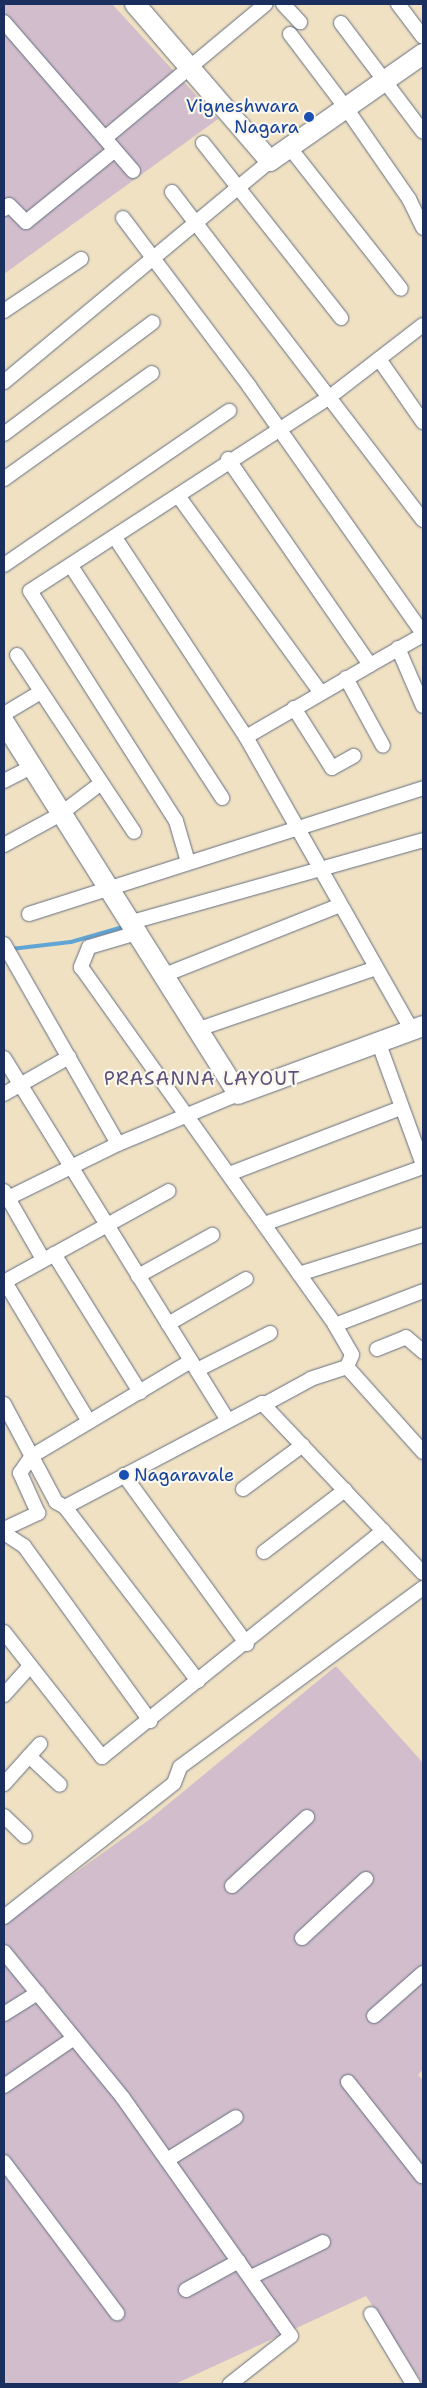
<!DOCTYPE html>
<html>
<head>
<meta charset="utf-8">
<style>
  body { margin:0 }
  #map { position:relative; width:427px; height:2388px; overflow:hidden; background:#efe1c2; font-family:"Shantell Sans",sans-serif }
  div>[style] { position:absolute }
  .industrial>* { inset:0; background:#d1bdcb }
  .stream>* { height:4px; margin:-2px; padding:0 2px; transform-origin:2px; border-radius:2px; background:#61a5d5 }
  .roads { filter:drop-shadow(0 0 1px #656d81) drop-shadow(0 0 1px #656d81) }
  .street>* { height:14px; margin:-7px; padding:0 7px; transform-origin:7px; border-radius:7px; background:#fff }
  .secondary>* { height:20px; margin:-10px; padding:0 10px; transform-origin:10px; border-radius:10px; background:#fff }
  .dots>* { width:14px; height:14px; translate:-50% -50%; box-sizing:border-box; border:2px solid #fbf7ec; border-radius:50% }
  span { translate:-50% -50%; white-space:nowrap; text-align:center; line-height:1.15; -webkit-text-stroke:4.5px #fbf7ec; paint-order:stroke }
  .transit-label { font-size:18px; color:#164399 }
  .right { translate:-100% -50%; text-align:right }
  .left { translate:0 -50%; text-align:left }
  .neighbourhood-label { font-size:19px; color:#5a527b; letter-spacing:1px }
  .frame { position:absolute; inset:0; border:5px solid #1b2f5e; pointer-events:none }
</style>
</head>
<body>
<div id="map">
  <div class="industrial">
    <i style="clip-path:polygon(4px 4px,112px 4px,218px 119px,4px 274px)"></i>
    <i style="clip-path:polygon(336px 1666px,423px 1763px,423px 2069px,418px 2075px,423px 2080px,423px 2384px,366px 2296px,175px 2384px,4px 2384px,4px 1924px,150px 1819px)"></i>
  </div>
  <div class="stream">
    <i style="left:11px;top:949px;width:60px;rotate:-6.7deg"></i>
    <i style="left:71px;top:942px;width:57px;rotate:-16.2deg"></i>
  </div>
  <div class="roads">
    <div class="street">
      <i style="left:283px;top:4px;width:25px;rotate:47deg"></i>
      <i style="left:398px;top:4px;width:41px;rotate:52.9deg"></i>
      <i style="left:4px;top:22px;width:197px;rotate:49.1deg"></i>
      <i style="left:341px;top:23px;width:136px;rotate:53deg"></i>
      <i style="left:290px;top:34px;width:93px;rotate:52.9deg"></i>
      <i style="left:346px;top:108px;width:111px;rotate:55.3deg"></i>
      <i style="left:409px;top:199px;width:32px;rotate:64deg"></i>
      <i style="left:105px;top:138px;width:209px;rotate:-39.8deg"></i>
      <i style="left:203px;top:143px;width:223px;rotate:51.7deg"></i>
      <i style="left:290px;top:148px;width:179px;rotate:51.8deg"></i>
      <i style="left:172px;top:192px;width:413px;rotate:52.6deg"></i>
      <i style="left:4px;top:209px;width:6px;rotate:-39deg"></i>
      <i style="left:9px;top:205px;width:24px;rotate:45deg"></i>
      <i style="left:26px;top:222px;width:114px;rotate:-39deg"></i>
      <i style="left:123px;top:218px;width:210px;rotate:53.1deg"></i>
      <i style="left:249px;top:386px;width:303px;rotate:54.9deg"></i>
      <i style="left:4px;top:311px;width:93px;rotate:-34deg"></i>
      <i style="left:379px;top:359px;width:77px;rotate:55.1deg"></i>
      <i style="left:4px;top:382px;width:346px;rotate:-39.7deg"></i>
      <i style="left:4px;top:434px;width:186px;rotate:-36.9deg"></i>
      <i style="left:228px;top:459px;width:250px;rotate:55.4deg"></i>
      <i style="left:370px;top:665px;width:61px;rotate:-29.5deg"></i>
      <i style="left:4px;top:479px;width:182px;rotate:-35.6deg"></i>
      <i style="left:179px;top:497px;width:241px;rotate:54.1deg"></i>
      <i style="left:116px;top:539px;width:237px;rotate:56.7deg"></i>
      <i style="left:246px;top:737px;width:338px;rotate:60.5deg"></i>
      <i style="left:4px;top:565px;width:273px;rotate:-34.4deg"></i>
      <i style="left:71px;top:566px;width:277px;rotate:56.9deg"></i>
      <i style="left:398px;top:648px;width:63px;rotate:66.7deg"></i>
      <i style="left:17px;top:655px;width:212px;rotate:56.5deg"></i>
      <i style="left:346px;top:678px;width:77px;rotate:61.4deg"></i>
      <i style="left:294px;top:708px;width:71px;rotate:57.7deg"></i>
      <i style="left:332px;top:768px;width:25px;rotate:-29deg"></i>
      <i style="left:4px;top:714px;width:41px;rotate:-31deg"></i>
      <i style="left:246px;top:737px;width:143px;rotate:-30.1deg"></i>
      <i style="left:4px;top:781px;width:30px;rotate:-27deg"></i>
      <i style="left:4px;top:845px;width:63px;rotate:-28.6deg"></i>
      <i style="left:59px;top:815px;width:51px;rotate:-37.1deg"></i>
      <i style="left:188px;top:862px;width:43px;rotate:-106.3deg"></i>
      <i style="left:176px;top:821px;width:272px;rotate:-122.4deg"></i>
      <i style="left:30px;top:591px;width:359px;rotate:-32.9deg"></i>
      <i style="left:331px;top:396px;width:116px;rotate:-37.7deg"></i>
      <i style="left:29px;top:914px;width:414px;rotate:-17.7deg"></i>
      <i style="left:132px;top:922px;width:302px;rotate:-15.7deg"></i>
      <i style="left:140px;top:932px;width:53px;rotate:163.6deg"></i>
      <i style="left:89px;top:947px;width:22px;rotate:112deg"></i>
      <i style="left:81px;top:967px;width:439px;rotate:54.6deg"></i>
      <i style="left:335px;top:1325px;width:34px;rotate:60deg"></i>
      <i style="left:352px;top:1355px;width:13px;rotate:113deg"></i>
      <i style="left:347px;top:1367px;width:38px;rotate:162deg"></i>
      <i style="left:311px;top:1379px;width:52px;rotate:151.5deg"></i>
      <i style="left:4px;top:944px;width:230px;rotate:60.3deg"></i>
      <i style="left:167px;top:974px;width:186px;rotate:-21.7deg"></i>
      <i style="left:199px;top:1029px;width:187px;rotate:-19deg"></i>
      <i style="left:379px;top:1044px;width:129px;rotate:70deg"></i>
      <i style="left:4px;top:1058px;width:426px;rotate:58.3deg"></i>
      <i style="left:4px;top:1094px;width:75px;rotate:-29.6deg"></i>
      <i style="left:229px;top:1174px;width:184px;rotate:-21deg"></i>
      <i style="left:4px;top:1191px;width:78px;rotate:60.2deg"></i>
      <i style="left:4px;top:1200px;width:127px;rotate:-26.2deg"></i>
      <i style="left:118px;top:1144px;width:130px;rotate:-22.6deg"></i>
      <i style="left:264px;top:1224px;width:169px;rotate:-19.7deg"></i>
      <i style="left:54px;top:1254px;width:163px;rotate:58.1deg"></i>
      <i style="left:299px;top:1274px;width:130px;rotate:-17.5deg"></i>
      <i style="left:138px;top:1276px;width:85px;rotate:-29deg"></i>
      <i style="left:4px;top:1282px;width:188px;rotate:-28.9deg"></i>
      <i style="left:5px;top:1282px;width:163px;rotate:59deg"></i>
      <i style="left:168px;top:1324px;width:90px;rotate:-30deg"></i>
      <i style="left:335px;top:1325px;width:94px;rotate:-21.1deg"></i>
      <i style="left:377px;top:1349px;width:31px;rotate:-22deg"></i>
      <i style="left:406px;top:1337px;width:23px;rotate:41deg"></i>
      <i style="left:347px;top:1367px;width:114px;rotate:48.2deg"></i>
      <i style="left:197px;top:1370px;width:82px;rotate:-26.9deg"></i>
      <i style="left:4px;top:1404px;width:111px;rotate:62deg"></i>
      <i style="left:56px;top:1502px;width:10px;rotate:29deg"></i>
      <i style="left:124px;top:1475px;width:209px;rotate:54deg"></i>
      <i style="left:243px;top:1489px;width:74px;rotate:-36.3deg"></i>
      <i style="left:4px;top:1529px;width:38px;rotate:-25deg"></i>
      <i style="left:38px;top:1513px;width:44px;rotate:-114.2deg"></i>
      <i style="left:20px;top:1473px;width:21px;rotate:-55deg"></i>
      <i style="left:32px;top:1456px;width:185px;rotate:-30.9deg"></i>
      <i style="left:4px;top:1533px;width:24px;rotate:33deg"></i>
      <i style="left:24px;top:1546px;width:216px;rotate:54.2deg"></i>
      <i style="left:264px;top:1552px;width:102px;rotate:-37.4deg"></i>
      <i style="left:4px;top:1632px;width:159px;rotate:51.9deg"></i>
      <i style="left:102px;top:1757px;width:361px;rotate:-38.8deg"></i>
      <i style="left:198px;top:1681px;width:219px;rotate:-127.4deg"></i>
      <i style="left:65px;top:1507px;width:223px;rotate:-27.8deg"></i>
      <i style="left:262px;top:1403px;width:234px;rotate:46.6deg"></i>
      <i style="left:4px;top:1695px;width:39px;rotate:-48deg"></i>
      <i style="left:29px;top:1756px;width:42px;rotate:43.1deg"></i>
      <i style="left:4px;top:1784px;width:54px;rotate:-48deg"></i>
      <i style="left:4px;top:1816px;width:29px;rotate:44deg"></i>
      <i style="left:232px;top:1886px;width:102px;rotate:-42.6deg"></i>
      <i style="left:4px;top:1917px;width:216px;rotate:-38.2deg"></i>
      <i style="left:174px;top:1783px;width:17px;rotate:-69deg"></i>
      <i style="left:180px;top:1767px;width:302px;rotate:-36.4deg"></i>
      <i style="left:302px;top:1938px;width:87px;rotate:-42.7deg"></i>
      <i style="left:4px;top:1952px;width:188px;rotate:50.8deg"></i>
      <i style="left:123px;top:2098px;width:291px;rotate:54.8deg"></i>
      <i style="left:291px;top:2336px;width:78px;rotate:141.8deg"></i>
      <i style="left:4px;top:2014px;width:40px;rotate:-32deg"></i>
      <i style="left:374px;top:2016px;width:65px;rotate:-41.3deg"></i>
      <i style="left:348px;top:2082px;width:120px;rotate:51.8deg"></i>
      <i style="left:4px;top:2086px;width:85px;rotate:-34.4deg"></i>
      <i style="left:167px;top:2160px;width:81px;rotate:-31.9deg"></i>
      <i style="left:4px;top:2162px;width:189px;rotate:53.2deg"></i>
      <i style="left:251px;top:2277px;width:80px;rotate:-25.9deg"></i>
      <i style="left:186px;top:2290px;width:60px;rotate:-28.7deg"></i>
      <i style="left:371px;top:2314px;width:82px;rotate:59deg"></i>
    </div>
    <div class="secondary">
      <i style="left:135px;top:4px;width:207px;rotate:49.3deg"></i>
      <i style="left:270px;top:161px;width:187px;rotate:-35deg"></i>
      <i style="left:4px;top:722px;width:439px;rotate:57.8deg"></i>
      <i style="left:238px;top:1094px;width:197px;rotate:-20.2deg"></i>
    </div>
  </div>
  <div class="dots">
    <i style="left:309px;top:117px;background:#1a4fb4"></i>
    <i style="left:124px;top:1475px;background:#1a4fb4"></i>
  </div>
  <div class="transit-label">
    <span class="right" style="left:299px;top:117px">Vigneshwara<br>Nagara</span>
    <span class="left" style="left:134px;top:1475px">Nagaravale</span>
  </div>
  <div class="neighbourhood-label">
    <span style="left:202px;top:1079px">PRASANNA LAYOUT</span>
  </div>
  <div class="frame"></div>
</div>
</body>
</html>
